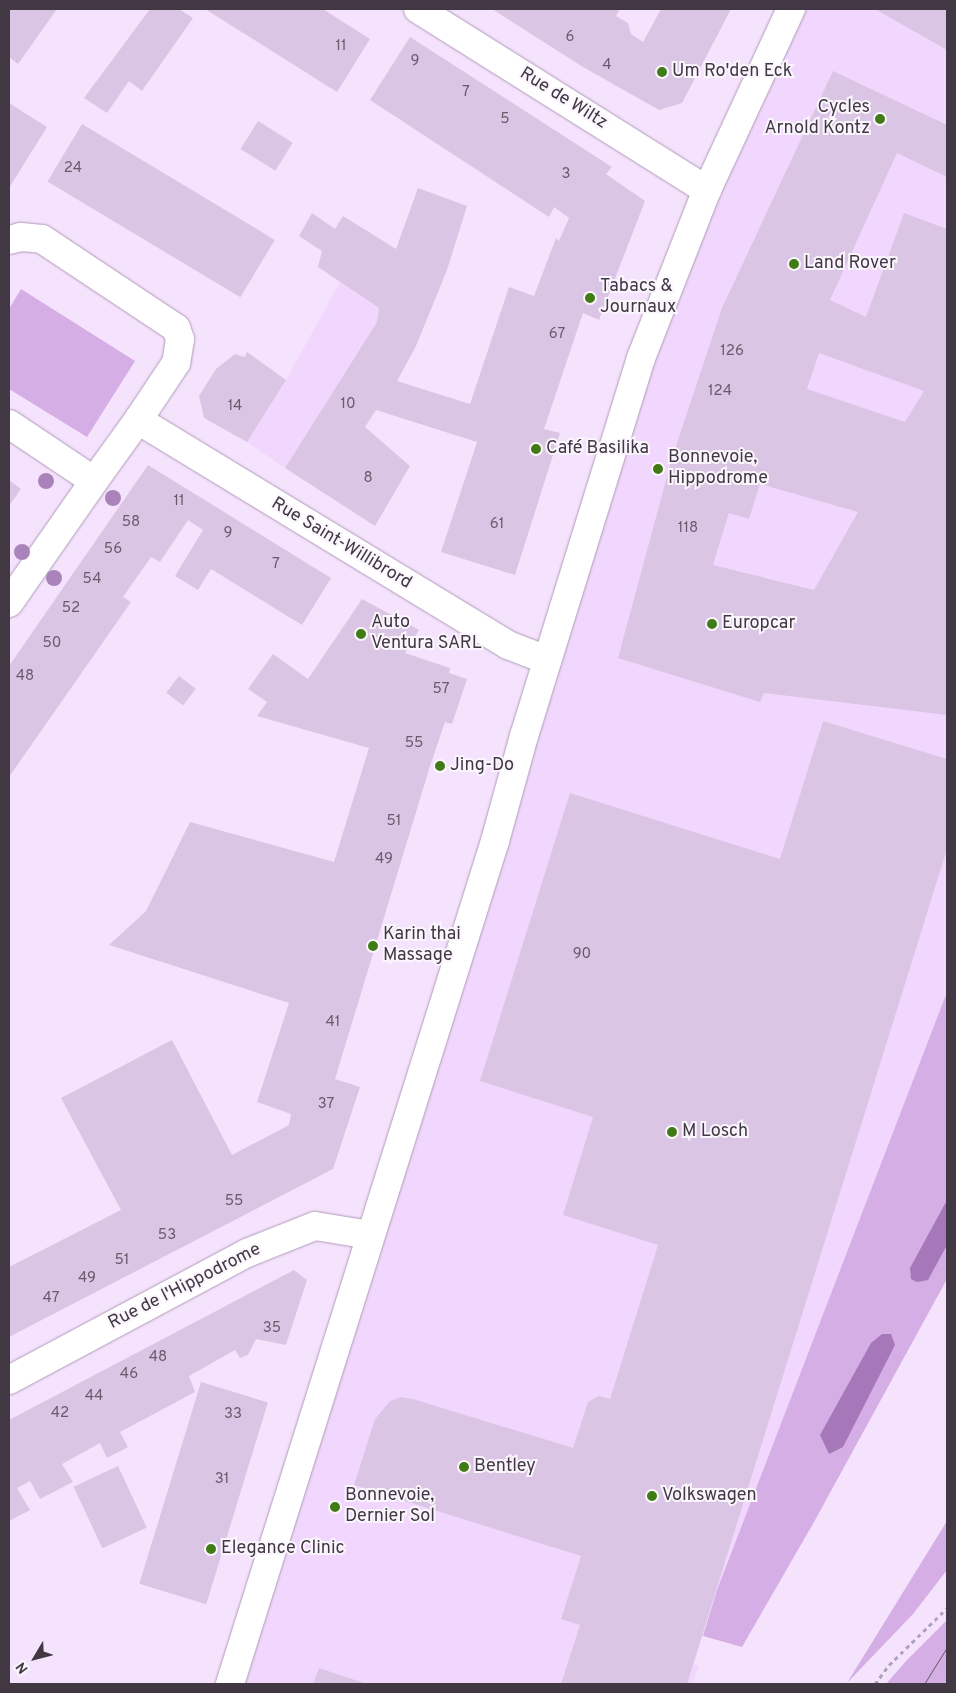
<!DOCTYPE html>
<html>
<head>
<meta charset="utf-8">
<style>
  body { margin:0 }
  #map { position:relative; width:956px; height:1693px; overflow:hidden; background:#f5e3fd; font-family:Overpass,sans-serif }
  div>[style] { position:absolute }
  .built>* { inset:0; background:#f1d7fd }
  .green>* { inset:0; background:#d4aee4 }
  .water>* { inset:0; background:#a678b9 }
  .building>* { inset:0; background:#dbc5e4; transform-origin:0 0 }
  .path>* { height:3px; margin-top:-1.5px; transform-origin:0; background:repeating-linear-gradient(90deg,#b0a2b6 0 4px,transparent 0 8px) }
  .roads { filter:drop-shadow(0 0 1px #b09bb9) drop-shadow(0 0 1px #b09bb9) }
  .minor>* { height:28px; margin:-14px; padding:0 14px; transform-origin:14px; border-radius:14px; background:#fff }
  .major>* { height:28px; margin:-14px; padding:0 14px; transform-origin:14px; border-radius:14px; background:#fff }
  .tram>* { height:1px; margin:-0.5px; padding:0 0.5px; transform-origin:0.5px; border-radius:0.5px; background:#6f6474 }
  .trees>* { width:16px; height:16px; margin:-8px; border-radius:50%; background:#ab83bb }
  .dots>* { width:14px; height:14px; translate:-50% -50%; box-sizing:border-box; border:2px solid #fbf6fd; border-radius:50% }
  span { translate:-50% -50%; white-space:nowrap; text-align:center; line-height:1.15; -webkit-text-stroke:4px #fbf6fd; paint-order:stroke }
  .number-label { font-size:15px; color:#685b6c }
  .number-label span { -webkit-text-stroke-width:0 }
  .poi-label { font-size:18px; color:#413844 }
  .left { translate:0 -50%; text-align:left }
  .right { translate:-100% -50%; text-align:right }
  .street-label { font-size:18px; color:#413844 }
  .frame { position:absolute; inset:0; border:10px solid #413844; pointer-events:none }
  .north { position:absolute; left:10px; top:1633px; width:50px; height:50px; -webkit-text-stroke:4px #fbf6fd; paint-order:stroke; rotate:233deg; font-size:14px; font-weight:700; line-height:20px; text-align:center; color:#413844 }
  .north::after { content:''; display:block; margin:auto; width:18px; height:22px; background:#413844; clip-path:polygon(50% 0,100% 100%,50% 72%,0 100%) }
</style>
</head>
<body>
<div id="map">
  <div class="built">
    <i style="clip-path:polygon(791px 9px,947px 9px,947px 992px,717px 1590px,694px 1664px,699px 1666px,692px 1684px,230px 1684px,614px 442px)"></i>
    <i style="clip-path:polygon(340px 282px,379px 308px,377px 322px,285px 468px,247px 442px,286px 380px)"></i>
  </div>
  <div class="green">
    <i style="clip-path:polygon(21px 289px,135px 361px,87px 437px,9px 389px,9px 309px)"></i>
    <i style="clip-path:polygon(947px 992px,947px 1279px,814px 1522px,742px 1647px,703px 1636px,717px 1590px)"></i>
    <i style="clip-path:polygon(947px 1521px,947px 1570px,913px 1614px,847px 1683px)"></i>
    <i style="clip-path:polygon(947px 1620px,947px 1684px,886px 1684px,907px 1660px)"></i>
  </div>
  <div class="water">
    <i style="clip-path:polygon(947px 1200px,947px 1245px,928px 1280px,917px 1282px,911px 1279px,910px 1268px)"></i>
    <i style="clip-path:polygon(882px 1334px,891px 1334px,895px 1345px,843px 1447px,829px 1454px,820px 1435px,871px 1343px)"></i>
  </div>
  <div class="building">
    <i style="clip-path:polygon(9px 9px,57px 9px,18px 64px,9px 57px)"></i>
    <i style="clip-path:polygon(150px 9px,179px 9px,193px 18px,142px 91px,129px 81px,107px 113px,84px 98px)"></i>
    <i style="clip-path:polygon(205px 9px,323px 9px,370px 39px,337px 92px)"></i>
    <i style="clip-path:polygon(492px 9px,620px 9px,616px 16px,628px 23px,631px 34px,643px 42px,661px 9px,731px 9px,682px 103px,659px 110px,583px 67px)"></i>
    <i style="clip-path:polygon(875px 9px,947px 9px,947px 50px)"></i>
    <i style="clip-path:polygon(410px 37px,612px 167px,606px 174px,645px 201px,599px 320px,583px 313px,544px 429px,560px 433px,515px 575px,441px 552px,477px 442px,376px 410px,365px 427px,410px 466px,375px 526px,285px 468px,377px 322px,379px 308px,318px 267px,322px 251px,299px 236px,312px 213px,335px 229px,343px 216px,396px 249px,418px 188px,467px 206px,447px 270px,416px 346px,397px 381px,470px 404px,509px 287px,534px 296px,556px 238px,559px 241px,569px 218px,554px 207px,549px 217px,370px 100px)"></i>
    <i style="clip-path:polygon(evenodd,833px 71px,947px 125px,947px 177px,897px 153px,830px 300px,866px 317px,904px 213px,947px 229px,947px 715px,764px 693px,760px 702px,618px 658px,672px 458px,722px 308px,833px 71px,819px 353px,924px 391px,905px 422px,807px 389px,819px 353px,833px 71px,760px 484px,858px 512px,814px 590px,713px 565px,729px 513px,749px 519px,760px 484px)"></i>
    <i style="clip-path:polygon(9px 103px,47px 127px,9px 188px)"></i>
    <i style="left:258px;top:121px;width:41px;height:33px;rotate:32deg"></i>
    <i style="left:82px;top:124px;width:225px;height:67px;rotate:31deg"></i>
    <i style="clip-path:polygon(247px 352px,286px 380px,247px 442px,204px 418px,199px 396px,216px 369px,235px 354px,245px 357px)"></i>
    <i style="clip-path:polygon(148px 465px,331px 578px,302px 625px,211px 569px,198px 590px,175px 576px,203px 530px,188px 520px,160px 562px,151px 557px,123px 597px,131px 602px,9px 777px,9px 666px)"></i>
    <i style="clip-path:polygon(9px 480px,21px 489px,9px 506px)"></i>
    <i style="clip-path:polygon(362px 599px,419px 630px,405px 653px,450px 668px,449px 673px,467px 679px,452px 724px,445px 722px,430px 766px,335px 1079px,360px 1087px,333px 1169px,9px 1337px,9px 1267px,121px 1210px,61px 1098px,172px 1040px,232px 1155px,289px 1125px,291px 1114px,257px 1102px,289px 1003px,109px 945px,146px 911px,190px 822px,334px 862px,369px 748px,257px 716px,267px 702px,248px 689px,273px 654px,308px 679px)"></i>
    <i style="left:179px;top:676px;width:21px;height:21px;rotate:37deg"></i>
    <i style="clip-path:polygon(823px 721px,947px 759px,947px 849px,687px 1684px,561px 1684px,580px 1625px,561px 1619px,581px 1556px,354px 1485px,375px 1419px,390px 1401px,401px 1397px,413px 1399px,573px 1448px,588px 1402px,599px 1396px,610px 1399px,658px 1245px,563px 1215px,593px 1117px,480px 1081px,570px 793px,780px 859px)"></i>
    <i style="clip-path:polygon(294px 1270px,307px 1280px,286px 1345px,256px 1339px,248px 1355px,240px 1358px,235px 1350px,189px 1376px,195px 1392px,120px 1432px,128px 1447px,107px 1458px,100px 1443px,62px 1464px,73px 1482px,40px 1499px,30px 1481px,17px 1488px,30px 1510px,9px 1521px,9px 1420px)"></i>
    <i style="left:201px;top:1382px;width:70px;height:211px;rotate:17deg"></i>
    <i style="left:118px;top:1466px;width:68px;height:49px;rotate:65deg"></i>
    <i style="clip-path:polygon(319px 1668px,367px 1684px,313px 1684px)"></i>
  </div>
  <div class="path">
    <i style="left:875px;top:1684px;width:24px;rotate:-54deg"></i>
    <i style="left:889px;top:1665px;width:81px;rotate:-44.5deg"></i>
  </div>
  <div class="roads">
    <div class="minor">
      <i style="left:418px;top:9px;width:341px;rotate:32.1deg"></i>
      <i style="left:9px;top:240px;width:12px;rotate:-14deg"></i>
      <i style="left:21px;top:237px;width:21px;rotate:5deg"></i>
      <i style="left:42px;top:239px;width:161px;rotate:33.6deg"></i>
      <i style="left:176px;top:328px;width:12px;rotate:70deg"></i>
      <i style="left:180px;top:339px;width:24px;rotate:99deg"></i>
      <i style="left:176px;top:363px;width:69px;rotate:123.7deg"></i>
      <i style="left:9px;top:424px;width:102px;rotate:33.8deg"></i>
      <i style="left:94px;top:481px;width:75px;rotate:-54.2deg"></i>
      <i style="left:138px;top:420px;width:433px;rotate:31.3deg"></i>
      <i style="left:508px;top:645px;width:42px;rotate:21deg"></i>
      <i style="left:9px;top:603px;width:149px;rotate:-55.1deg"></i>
      <i style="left:9px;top:1380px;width:270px;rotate:-28.1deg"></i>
      <i style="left:247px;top:1253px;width:73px;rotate:-21.7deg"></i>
      <i style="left:315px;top:1226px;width:56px;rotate:9.3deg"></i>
    </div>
    <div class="major">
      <i style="left:230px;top:1684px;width:884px;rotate:-72.55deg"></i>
      <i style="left:495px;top:841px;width:109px;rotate:-74.6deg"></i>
      <i style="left:524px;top:736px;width:396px;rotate:-72.8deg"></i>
      <i style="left:641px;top:358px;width:180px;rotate:-68.6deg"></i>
      <i style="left:707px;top:190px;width:200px;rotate:-65.1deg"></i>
    </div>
  </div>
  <div class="tram">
    <i style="left:924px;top:1684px;width:44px;rotate:-58.1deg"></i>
  </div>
  <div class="trees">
    <i style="left:46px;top:481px"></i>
    <i style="left:113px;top:498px"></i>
    <i style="left:22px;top:552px"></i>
    <i style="left:54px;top:578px"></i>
  </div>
  <div class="dots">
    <i style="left:662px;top:72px;background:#417b15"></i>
    <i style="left:880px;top:119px;background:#417b15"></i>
    <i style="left:794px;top:264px;background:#417b15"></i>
    <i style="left:590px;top:298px;background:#417b15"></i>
    <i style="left:536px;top:449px;background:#417b15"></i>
    <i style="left:658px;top:469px;background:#417b15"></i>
    <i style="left:712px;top:624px;background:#417b15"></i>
    <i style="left:361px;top:634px;background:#417b15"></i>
    <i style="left:440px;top:766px;background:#417b15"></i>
    <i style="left:373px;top:946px;background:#417b15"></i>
    <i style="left:672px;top:1132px;background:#417b15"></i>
    <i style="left:464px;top:1467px;background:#417b15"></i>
    <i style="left:652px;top:1496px;background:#417b15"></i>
    <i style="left:335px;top:1507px;background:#417b15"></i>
    <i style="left:211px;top:1549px;background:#417b15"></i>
  </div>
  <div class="number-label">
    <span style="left:570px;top:38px">6</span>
    <span style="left:341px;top:47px">11</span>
    <span style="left:415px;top:62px">9</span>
    <span style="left:607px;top:66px">4</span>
    <span style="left:466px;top:93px">7</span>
    <span style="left:505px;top:120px">5</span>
    <span style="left:73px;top:169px">24</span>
    <span style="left:566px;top:175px">3</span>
    <span style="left:557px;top:335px">67</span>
    <span style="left:732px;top:352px">126</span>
    <span style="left:720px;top:392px">124</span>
    <span style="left:348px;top:405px">10</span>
    <span style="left:235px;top:407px">14</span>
    <span style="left:368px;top:479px">8</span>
    <span style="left:179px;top:502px">11</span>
    <span style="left:131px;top:523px">58</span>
    <span style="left:497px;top:525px">61</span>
    <span style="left:688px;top:529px">118</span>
    <span style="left:228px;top:534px">9</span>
    <span style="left:113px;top:550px">56</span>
    <span style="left:276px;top:565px">7</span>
    <span style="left:92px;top:580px">54</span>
    <span style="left:71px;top:609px">52</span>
    <span style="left:52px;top:644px">50</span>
    <span style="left:25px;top:677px">48</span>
    <span style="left:441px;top:690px">57</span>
    <span style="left:414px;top:744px">55</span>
    <span style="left:394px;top:822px">51</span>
    <span style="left:384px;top:860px">49</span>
    <span style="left:582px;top:955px">90</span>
    <span style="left:333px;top:1023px">41</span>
    <span style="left:326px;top:1105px">37</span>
    <span style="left:234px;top:1202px">55</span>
    <span style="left:167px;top:1236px">53</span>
    <span style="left:122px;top:1261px">51</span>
    <span style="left:87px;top:1279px">49</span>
    <span style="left:51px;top:1299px">47</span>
    <span style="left:272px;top:1329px">35</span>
    <span style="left:158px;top:1358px">48</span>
    <span style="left:129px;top:1375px">46</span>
    <span style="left:94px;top:1397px">44</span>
    <span style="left:60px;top:1414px">42</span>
    <span style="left:233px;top:1415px">33</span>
    <span style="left:222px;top:1480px">31</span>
  </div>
  <div class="poi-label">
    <span class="left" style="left:672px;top:72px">Um Ro'den Eck</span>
    <span class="right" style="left:870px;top:119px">Cycles<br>Arnold Kontz</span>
    <span class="left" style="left:804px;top:264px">Land Rover</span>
    <span class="left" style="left:600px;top:298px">Tabacs &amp;<br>Journaux</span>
    <span class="left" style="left:546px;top:449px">Café Basilika</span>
    <span class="left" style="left:668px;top:469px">Bonnevoie,<br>Hippodrome</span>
    <span class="left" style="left:371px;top:634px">Auto<br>Ventura SARL</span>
    <span class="left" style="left:722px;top:624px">Europcar</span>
    <span class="left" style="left:450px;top:766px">Jing-Do</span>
    <span class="left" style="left:383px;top:946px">Karin thai<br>Massage</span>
    <span class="left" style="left:682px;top:1132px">M Losch</span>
    <span class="left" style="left:474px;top:1467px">Bentley</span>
    <span class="left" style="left:662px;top:1496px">Volkswagen</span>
    <span class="left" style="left:345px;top:1507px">Bonnevoie,<br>Dernier Sol</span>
    <span class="left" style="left:221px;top:1549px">Elegance Clinic</span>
  </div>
  <div class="street-label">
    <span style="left:563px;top:99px;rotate:32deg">Rue de Wiltz</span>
    <span style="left:341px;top:544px;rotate:31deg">Rue Saint-Willibrord</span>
    <span style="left:185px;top:1287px;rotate:-27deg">Rue de l'Hippodrome</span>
  </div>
  <div class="frame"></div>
  <div class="north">N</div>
</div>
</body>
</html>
